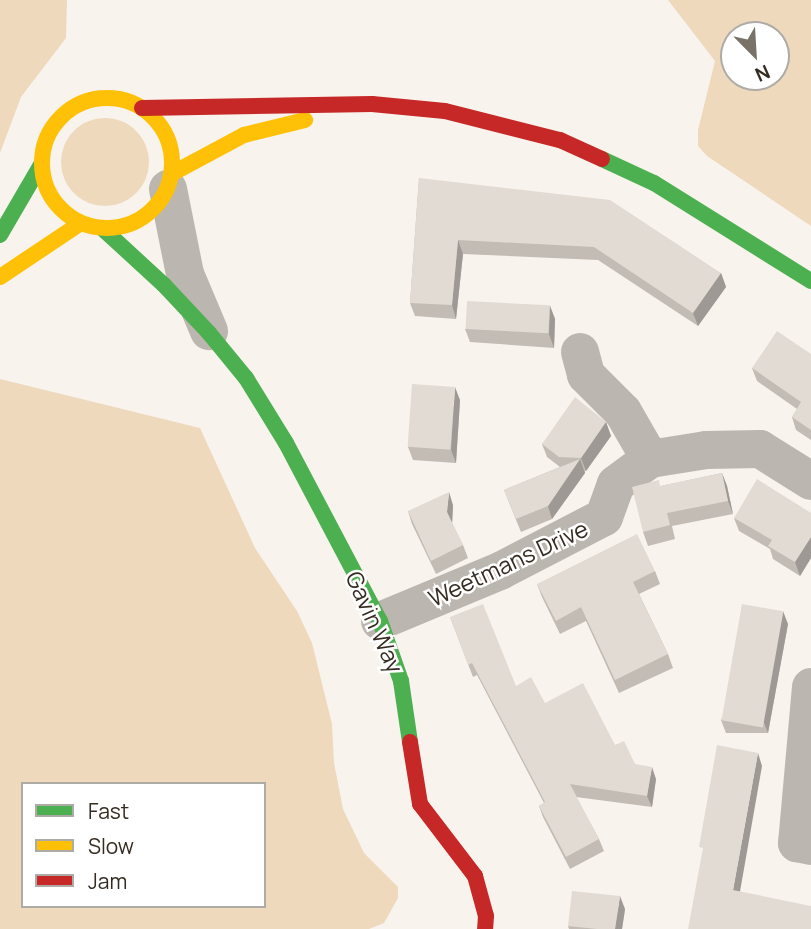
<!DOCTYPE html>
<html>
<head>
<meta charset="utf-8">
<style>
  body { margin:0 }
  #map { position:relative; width:811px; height:929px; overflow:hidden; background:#f8f3ed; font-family:Manrope,sans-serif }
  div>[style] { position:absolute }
  .green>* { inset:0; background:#eed9bd }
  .round { border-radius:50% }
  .street>* { height:38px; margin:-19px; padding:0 19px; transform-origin:19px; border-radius:19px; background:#bbb6af }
  .fast>* { height:16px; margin:-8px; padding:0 8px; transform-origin:8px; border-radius:8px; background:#4caf50 }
  .slow>* { height:16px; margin:-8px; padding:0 8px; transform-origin:8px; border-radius:8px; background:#ffc107 }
  .slow>.ring { margin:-8px; padding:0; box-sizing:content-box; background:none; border:16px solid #ffc107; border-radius:50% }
  .jam>* { height:16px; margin:-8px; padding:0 8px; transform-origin:8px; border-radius:8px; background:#c62828 }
  .wall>* { inset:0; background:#c2bcb5 }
  .shaded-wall>* { inset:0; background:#9e9994 }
  .building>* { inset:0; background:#e2dbd3; transform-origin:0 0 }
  span { translate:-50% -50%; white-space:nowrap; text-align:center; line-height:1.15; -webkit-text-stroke:5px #fff; paint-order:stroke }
  .street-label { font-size:23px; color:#352c21 }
  .legend { position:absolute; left:21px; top:782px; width:245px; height:126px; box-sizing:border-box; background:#fff; border:2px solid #aeaba6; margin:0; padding:9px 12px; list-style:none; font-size:21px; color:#352c21 }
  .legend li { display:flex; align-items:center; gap:14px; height:35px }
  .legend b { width:35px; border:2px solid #aeaba6 }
  .north { position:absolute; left:720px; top:21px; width:70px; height:70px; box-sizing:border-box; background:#fff; border:2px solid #aeaba6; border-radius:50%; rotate:156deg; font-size:19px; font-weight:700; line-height:28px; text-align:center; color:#352c21 }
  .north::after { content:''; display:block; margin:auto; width:24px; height:32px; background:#797268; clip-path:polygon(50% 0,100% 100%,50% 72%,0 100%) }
</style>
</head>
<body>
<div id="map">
  <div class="green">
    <i style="clip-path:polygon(0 0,67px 0,66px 38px,21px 97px,0 153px)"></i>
    <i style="clip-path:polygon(evenodd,668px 0,811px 0,811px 226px,707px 156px,698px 146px,698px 130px,715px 61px,668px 0,776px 35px,776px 77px,734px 77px,734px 35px,776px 35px)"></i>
    <i class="round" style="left:61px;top:118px;width:88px;height:88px"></i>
    <i style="clip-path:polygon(evenodd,0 379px,200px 428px,255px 548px,297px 611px,312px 643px,332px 724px,334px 763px,343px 809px,364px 853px,398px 887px,398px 898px,384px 923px,369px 929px,0 929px,0 379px,23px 784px,264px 784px,264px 906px,23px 906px,23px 784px)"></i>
  </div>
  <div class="street">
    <i style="left:168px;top:189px;width:87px;rotate:78.7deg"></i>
    <i style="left:185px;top:274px;width:62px;rotate:67.2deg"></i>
    <i style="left:580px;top:352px;width:24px;rotate:75deg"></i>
    <i style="left:586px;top:375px;width:52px;rotate:45deg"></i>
    <i style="left:623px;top:412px;width:54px;rotate:60.1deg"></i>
    <i style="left:380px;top:621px;width:130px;rotate:-22.6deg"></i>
    <i style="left:500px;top:571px;width:117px;rotate:-27.4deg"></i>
    <i style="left:604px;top:517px;width:35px;rotate:-70deg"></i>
    <i style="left:616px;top:484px;width:42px;rotate:-36.3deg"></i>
    <i style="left:650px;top:459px;width:57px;rotate:-9.1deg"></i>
    <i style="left:706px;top:450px;width:54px;rotate:-1.1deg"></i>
    <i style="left:760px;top:449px;width:60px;rotate:32.1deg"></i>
    <i style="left:811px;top:687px;width:157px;rotate:95.1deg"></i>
    <i style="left:797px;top:843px;width:14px;rotate:12deg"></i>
  </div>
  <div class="fast">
    <i style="left:602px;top:159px;width:57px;rotate:24.8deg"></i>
    <i style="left:654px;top:183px;width:185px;rotate:32deg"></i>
    <i style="left:102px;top:228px;width:84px;rotate:42.6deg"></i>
    <i style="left:164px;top:285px;width:66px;rotate:46.8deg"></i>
    <i style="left:209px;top:333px;width:58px;rotate:50.6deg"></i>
    <i style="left:246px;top:378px;width:76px;rotate:58.4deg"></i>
    <i style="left:286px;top:443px;width:201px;rotate:62.2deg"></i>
    <i style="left:380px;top:621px;width:64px;rotate:70.7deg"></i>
    <i style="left:401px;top:681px;width:62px;rotate:81.6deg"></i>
    <i style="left:0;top:235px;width:83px;rotate:-59.7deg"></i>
  </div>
  <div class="slow">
    <i class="ring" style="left:42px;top:98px;width:114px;height:114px"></i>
    <i style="left:173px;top:173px;width:81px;rotate:-28.2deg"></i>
    <i style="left:244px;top:135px;width:63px;rotate:-13.8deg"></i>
    <i style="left:0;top:277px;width:97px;rotate:-33.7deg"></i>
  </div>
  <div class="jam">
    <i style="left:142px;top:108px;width:230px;rotate:-1deg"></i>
    <i style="left:372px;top:104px;width:73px;rotate:5.5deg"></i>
    <i style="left:445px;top:111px;width:119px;rotate:14.2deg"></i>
    <i style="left:560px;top:140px;width:46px;rotate:24.3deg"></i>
    <i style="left:410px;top:742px;width:63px;rotate:80.8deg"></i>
    <i style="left:420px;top:804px;width:91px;rotate:52.6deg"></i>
    <i style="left:475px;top:876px;width:41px;rotate:74.6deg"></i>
    <i style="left:486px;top:916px;width:13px;rotate:94deg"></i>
  </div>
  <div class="wall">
    <i style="clip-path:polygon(419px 178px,721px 273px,726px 287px,698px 326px,598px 260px,463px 254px,456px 319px,415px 316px,410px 303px)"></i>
    <i style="clip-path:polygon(550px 306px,555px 319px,554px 348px,470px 342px,465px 329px)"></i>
    <i style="clip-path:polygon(811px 354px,811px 440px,796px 430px,792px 417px,797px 409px,757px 381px,752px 368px)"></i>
    <i style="clip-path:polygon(460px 400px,456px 463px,413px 460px,408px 447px)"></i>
    <i style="clip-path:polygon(606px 422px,611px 436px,586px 471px,585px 471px,585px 473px,552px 519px,521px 532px,504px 490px,560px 467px,547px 457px,542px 444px)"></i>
    <i style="clip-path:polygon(722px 473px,727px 486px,733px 514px,672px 526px,675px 539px,648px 546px,643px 532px,661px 486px)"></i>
    <i style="clip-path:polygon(453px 505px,452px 523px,463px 545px,468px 558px,436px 574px,412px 524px,408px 511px)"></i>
    <i style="clip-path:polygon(811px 513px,811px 558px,800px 576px,773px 559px,770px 549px,739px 531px,734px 518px)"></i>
    <i style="clip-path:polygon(655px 571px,660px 584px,639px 594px,668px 654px,673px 668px,619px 693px,586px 621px,560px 634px,542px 597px,537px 584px)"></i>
    <i style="clip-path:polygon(450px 617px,516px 686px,615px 745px,635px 764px,656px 779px,652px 807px,576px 797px,599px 839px,604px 851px,570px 869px,543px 817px,539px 806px,544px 803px,477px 675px,473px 677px)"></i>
    <i style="clip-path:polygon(788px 624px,768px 733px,726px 733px,721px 720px)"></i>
    <i style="clip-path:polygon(625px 909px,622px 929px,569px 929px,568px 926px)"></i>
  </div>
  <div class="shaded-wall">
    <i style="clip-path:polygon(458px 240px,463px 254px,456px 319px,452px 305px)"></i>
    <i style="clip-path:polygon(721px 273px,726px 287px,698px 326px,693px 313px)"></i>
    <i style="clip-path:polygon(550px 306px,555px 319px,554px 348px,549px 334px)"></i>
    <i style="clip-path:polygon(455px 387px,460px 400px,456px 463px,451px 450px)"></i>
    <i style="clip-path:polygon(606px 422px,611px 436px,586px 471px,581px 458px)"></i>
    <i style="clip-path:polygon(580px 459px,585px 473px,552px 519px,548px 506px)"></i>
    <i style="clip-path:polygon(722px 473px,727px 486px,733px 514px,728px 501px)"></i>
    <i style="clip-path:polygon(449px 492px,453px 505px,452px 526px,447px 512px)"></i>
    <i style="clip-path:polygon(811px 537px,811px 558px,800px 576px,795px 562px)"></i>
    <i style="clip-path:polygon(783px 611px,788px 624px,768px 733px,763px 720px)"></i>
    <i style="clip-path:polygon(758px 753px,762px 766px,738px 903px,733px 890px)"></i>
    <i style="clip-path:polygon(652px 767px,656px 779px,652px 807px,647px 796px)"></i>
    <i style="clip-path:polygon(620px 896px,625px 909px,622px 929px,615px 929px)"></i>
  </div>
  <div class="building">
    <i style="clip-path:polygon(419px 178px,610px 200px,721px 273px,693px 313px,594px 247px,458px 240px,452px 305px,410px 303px)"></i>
    <i style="left:467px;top:301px;width:83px;height:28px;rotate:3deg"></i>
    <i style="clip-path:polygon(777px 331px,811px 354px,811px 430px,792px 417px,801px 402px,752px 368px)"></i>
    <i style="left:412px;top:384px;width:43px;height:63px;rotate:4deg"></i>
    <i style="clip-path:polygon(575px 397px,606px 422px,581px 458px,559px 457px,542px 444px)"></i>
    <i style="clip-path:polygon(580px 459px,548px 506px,516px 519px,504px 490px)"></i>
    <i style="clip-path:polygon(722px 473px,728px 501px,667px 513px,670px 525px,643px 532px,632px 487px,659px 480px,660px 486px)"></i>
    <i style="clip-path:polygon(757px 479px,811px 513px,811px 537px,795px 562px,768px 546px,772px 540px,734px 518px)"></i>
    <i style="clip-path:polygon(449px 492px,447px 512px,463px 545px,431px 561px,408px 511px)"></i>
    <i style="clip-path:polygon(637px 534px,655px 571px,633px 582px,668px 654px,615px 680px,581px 607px,556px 621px,537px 584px)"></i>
    <i style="clip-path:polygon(483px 604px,516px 686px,531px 677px,545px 703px,583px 683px,615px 745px,624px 741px,635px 764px,652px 767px,647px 796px,570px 784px,599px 839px,566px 857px,539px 806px,545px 802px,472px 663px,468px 665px,450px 617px)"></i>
    <i style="left:742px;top:604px;width:42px;height:118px;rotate:10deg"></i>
    <i style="clip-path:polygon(717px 745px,758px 753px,733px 890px,811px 906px,811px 929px,688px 929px,703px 848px,699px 847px)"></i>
    <i style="clip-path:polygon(572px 891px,620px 896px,615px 929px,597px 929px,568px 926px)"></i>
  </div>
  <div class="street-label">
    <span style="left:508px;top:563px;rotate:-25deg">Weetmans Drive</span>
    <span style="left:375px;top:622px;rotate:66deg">Gavin Way</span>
  </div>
  <ul class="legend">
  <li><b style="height:9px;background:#4caf50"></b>Fast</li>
  <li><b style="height:9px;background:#ffc107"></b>Slow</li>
  <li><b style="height:9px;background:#c62828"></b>Jam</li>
  </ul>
  <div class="north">N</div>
</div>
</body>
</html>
